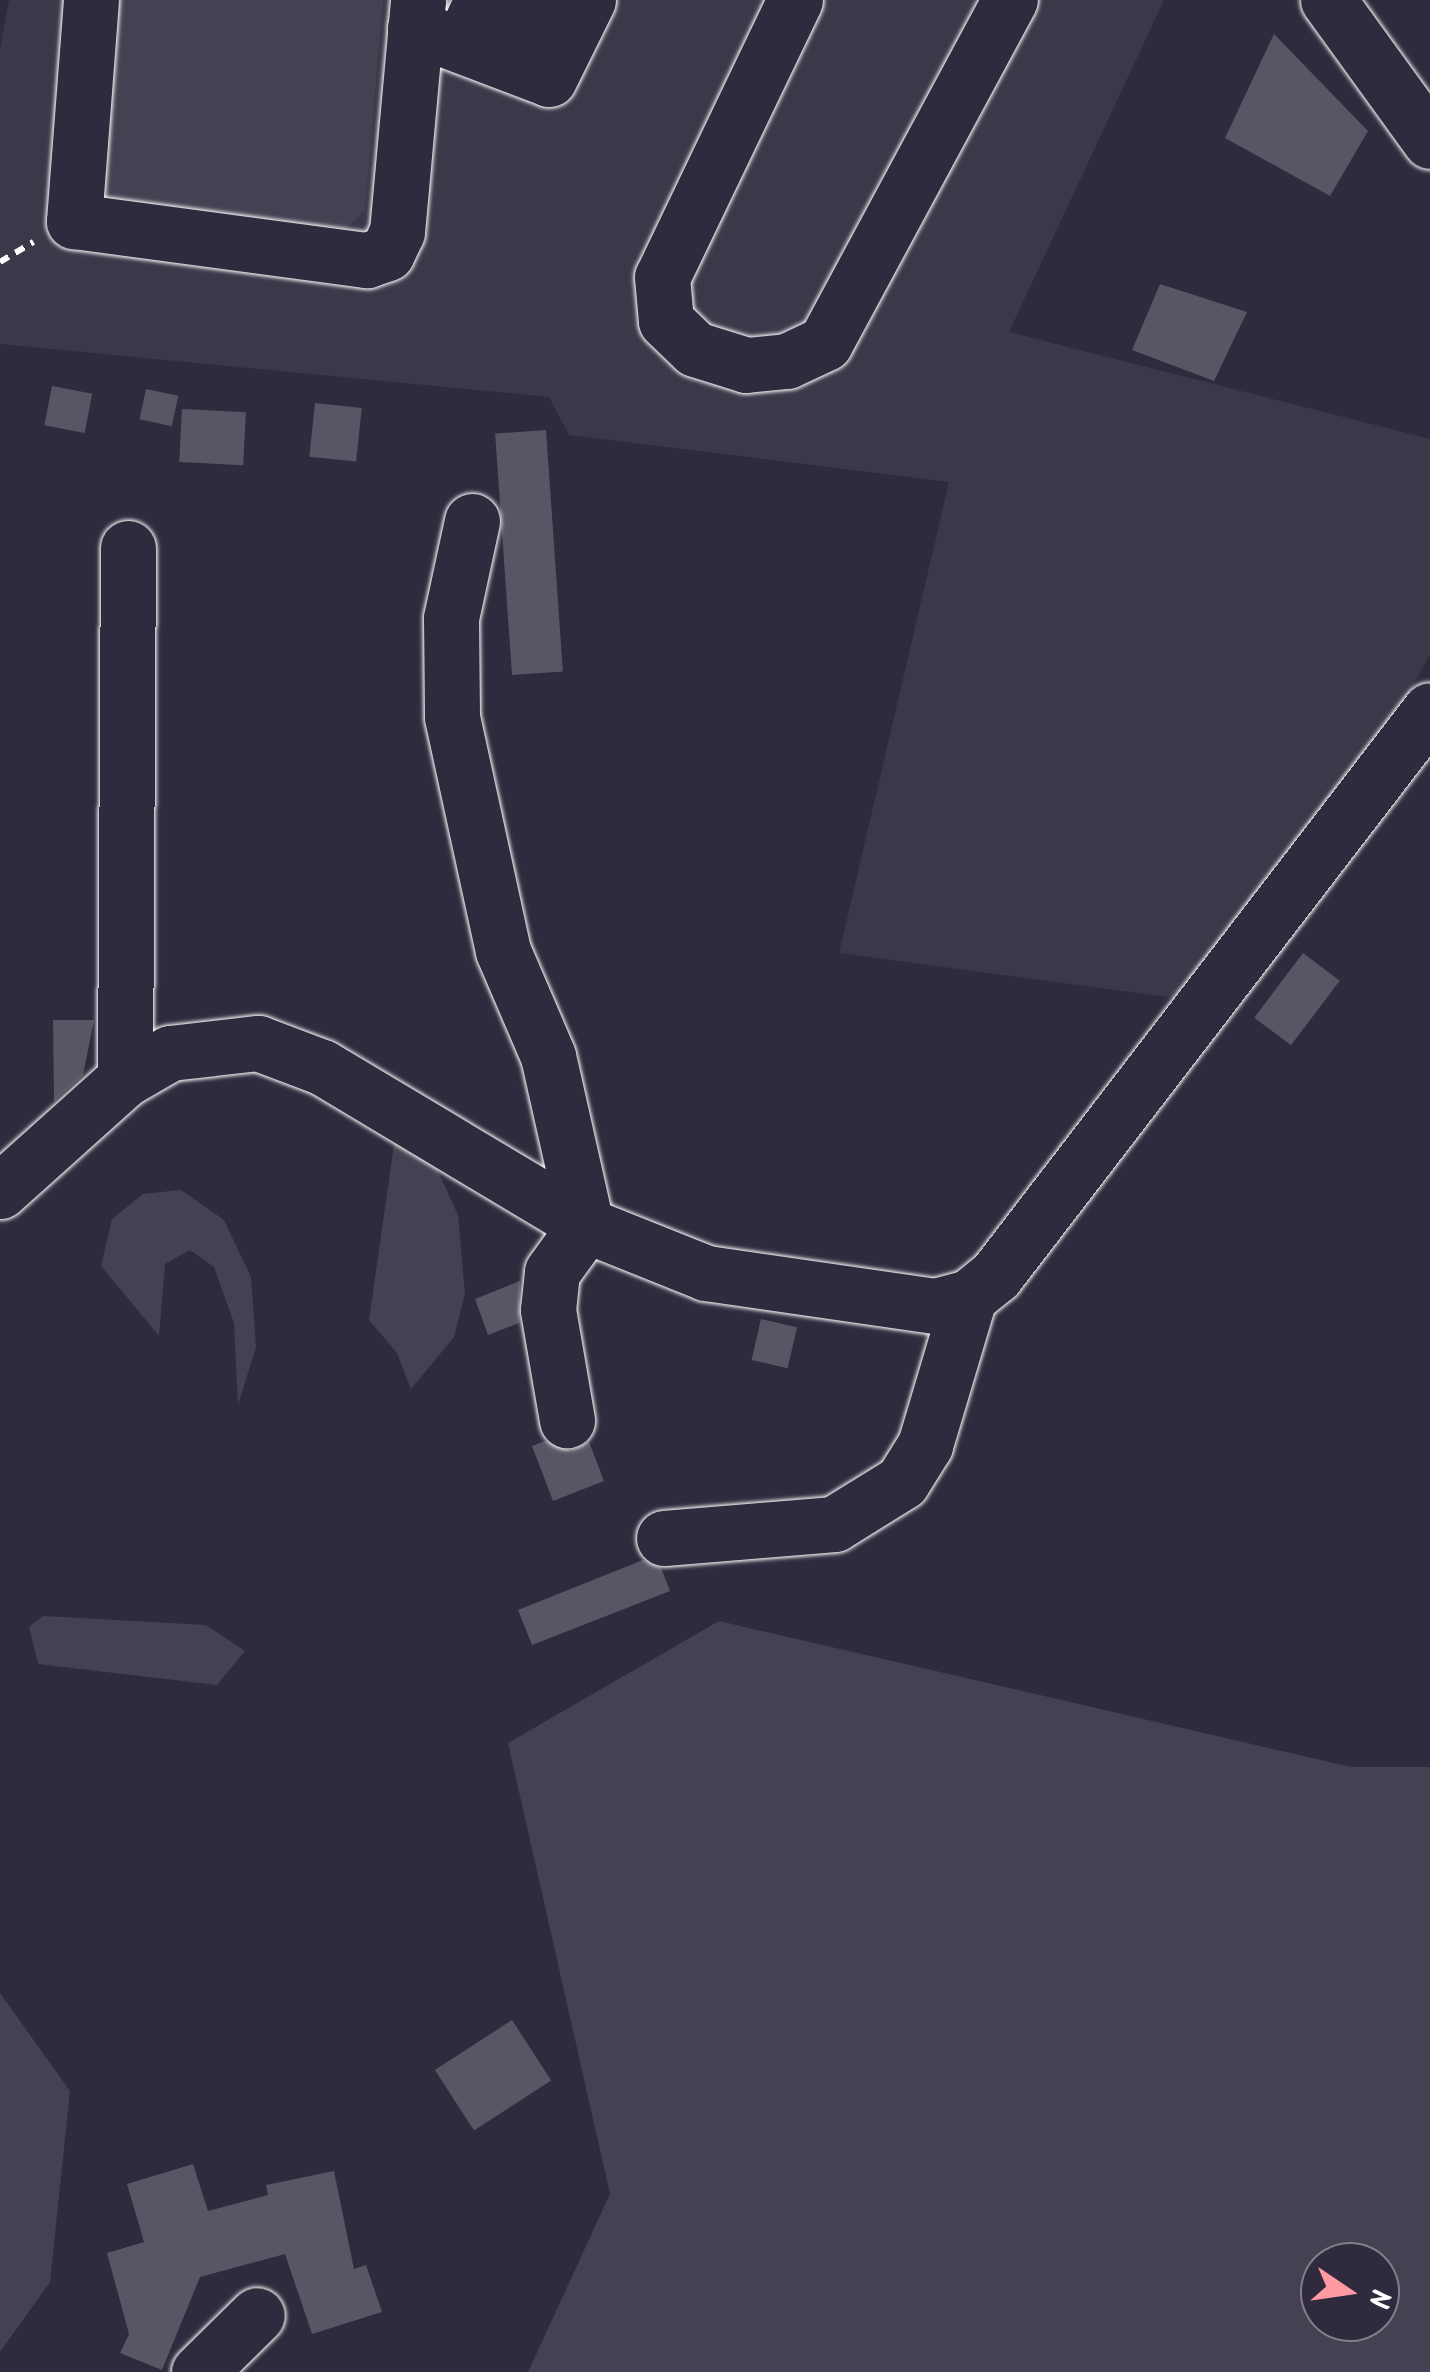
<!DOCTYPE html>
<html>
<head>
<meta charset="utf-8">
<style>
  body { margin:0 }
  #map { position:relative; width:1430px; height:2372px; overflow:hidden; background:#2f2a3d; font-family:Kalam,sans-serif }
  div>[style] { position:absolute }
  .built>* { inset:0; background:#3c3749 }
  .green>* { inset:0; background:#464152 }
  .building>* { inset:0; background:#595564; transform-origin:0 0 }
  .path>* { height:6px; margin-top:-3px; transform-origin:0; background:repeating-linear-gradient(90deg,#fff 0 10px,transparent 0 18px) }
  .roads { filter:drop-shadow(0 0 2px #fff) drop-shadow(0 0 2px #fff) }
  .minor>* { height:55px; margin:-27.5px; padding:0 27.5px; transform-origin:27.5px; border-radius:27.5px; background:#2f2a3d }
  .major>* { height:55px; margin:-27.5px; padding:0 27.5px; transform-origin:27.5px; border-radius:27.5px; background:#2f2a3d }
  span { translate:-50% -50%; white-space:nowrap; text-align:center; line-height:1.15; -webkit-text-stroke:8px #2f2a3d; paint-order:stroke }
  .north { position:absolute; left:1300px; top:2242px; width:100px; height:100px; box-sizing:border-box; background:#2f2a3d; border:2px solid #827f8b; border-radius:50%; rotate:103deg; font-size:28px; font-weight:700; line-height:40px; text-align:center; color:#fff }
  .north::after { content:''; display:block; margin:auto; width:35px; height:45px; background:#ff9aa2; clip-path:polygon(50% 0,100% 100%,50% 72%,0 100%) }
</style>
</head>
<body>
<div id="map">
  <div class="built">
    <i style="clip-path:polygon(9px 0,1164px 0,1009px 332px,1430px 439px,1430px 655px,1371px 759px,1175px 998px,839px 953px,949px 482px,569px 435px,549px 397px,0 344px,0 49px)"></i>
  </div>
  <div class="green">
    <i style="clip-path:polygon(114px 0,383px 0,365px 209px,346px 230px,94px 209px)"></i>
    <i style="clip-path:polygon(399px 1110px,428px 1149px,458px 1215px,465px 1294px,454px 1337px,411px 1389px,397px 1353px,369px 1320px)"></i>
    <i style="clip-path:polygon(181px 1190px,224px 1220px,251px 1277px,256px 1347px,238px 1405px,234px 1323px,214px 1267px,190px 1250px,165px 1264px,159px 1336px,101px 1266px,112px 1219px,143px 1194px)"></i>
    <i style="clip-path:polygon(43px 1616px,206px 1625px,245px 1651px,217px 1685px,38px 1664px,29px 1627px)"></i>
    <i style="clip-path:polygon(evenodd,719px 1621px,1351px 1767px,1430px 1767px,1430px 2372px,528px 2372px,610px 2194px,508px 1743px,719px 1621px,1320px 2262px,1380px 2262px,1380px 2322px,1320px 2322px,1320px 2262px)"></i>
    <i style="clip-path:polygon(0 1993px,70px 2091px,50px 2282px,0 2352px)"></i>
  </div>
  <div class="building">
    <i style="clip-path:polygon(1274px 34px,1368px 131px,1330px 196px,1225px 138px)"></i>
    <i style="clip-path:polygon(1160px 284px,1247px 312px,1214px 381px,1132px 350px)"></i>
    <i style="left:52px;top:386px;width:41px;height:40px;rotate:11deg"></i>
    <i style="left:146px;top:389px;width:33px;height:31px;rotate:12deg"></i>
    <i style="left:315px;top:403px;width:47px;height:54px;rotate:6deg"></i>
    <i style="left:182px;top:409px;width:64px;height:53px;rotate:3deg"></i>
    <i style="left:546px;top:430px;width:242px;height:51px;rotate:86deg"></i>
    <i style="left:1303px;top:953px;width:46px;height:81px;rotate:37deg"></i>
    <i style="clip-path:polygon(53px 1020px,94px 1020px,83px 1075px,54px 1101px)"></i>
    <i style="clip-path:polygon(520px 1281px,519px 1323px,488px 1335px,475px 1299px)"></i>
    <i style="left:761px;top:1319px;width:37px;height:42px;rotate:13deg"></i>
    <i style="clip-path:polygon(545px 1441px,571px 1451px,589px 1442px,604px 1481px,553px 1501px,532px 1446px)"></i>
    <i style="clip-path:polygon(643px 1560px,661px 1568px,670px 1591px,532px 1645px,518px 1610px)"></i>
    <i style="left:512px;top:2020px;width:72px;height:92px;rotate:57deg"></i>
    <i style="clip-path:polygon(193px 2164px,208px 2211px,268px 2195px,266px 2185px,334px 2171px,354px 2269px,366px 2265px,382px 2312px,312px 2334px,285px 2254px,200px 2277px,162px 2370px,120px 2353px,129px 2334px,107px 2253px,144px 2242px,127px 2184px)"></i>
  </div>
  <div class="path">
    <i style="left:0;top:262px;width:39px;rotate:-31deg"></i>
  </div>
  <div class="roads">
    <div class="minor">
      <i style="left:91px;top:0;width:222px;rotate:94.4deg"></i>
      <i style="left:74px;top:221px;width:296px;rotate:7.6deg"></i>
      <i style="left:367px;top:260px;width:21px;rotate:-19deg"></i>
      <i style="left:387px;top:253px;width:23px;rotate:-65deg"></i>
      <i style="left:397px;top:232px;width:233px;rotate:-84.8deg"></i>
      <i style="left:795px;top:0;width:307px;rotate:115.6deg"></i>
      <i style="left:662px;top:277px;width:44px;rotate:84.8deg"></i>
      <i style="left:666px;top:321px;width:40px;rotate:44deg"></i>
      <i style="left:695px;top:349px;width:53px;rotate:17.4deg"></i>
      <i style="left:746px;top:365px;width:41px;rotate:-5.6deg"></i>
      <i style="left:787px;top:361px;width:42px;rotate:-25.3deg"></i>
      <i style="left:825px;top:343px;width:390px;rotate:-61.7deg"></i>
      <i style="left:415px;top:28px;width:143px;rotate:20.8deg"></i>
      <i style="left:549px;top:79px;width:88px;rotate:-63.7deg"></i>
      <i style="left:461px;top:45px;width:50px;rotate:-65deg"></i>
      <i style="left:508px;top:62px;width:68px;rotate:-64.9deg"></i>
      <i style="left:472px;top:521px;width:99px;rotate:102.2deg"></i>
      <i style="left:451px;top:618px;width:99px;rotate:89.4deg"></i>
      <i style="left:452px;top:717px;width:239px;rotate:77.7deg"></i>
      <i style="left:503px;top:951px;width:114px;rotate:66.8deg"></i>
      <i style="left:548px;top:1056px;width:173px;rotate:77.3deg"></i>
      <i style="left:586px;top:1225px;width:58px;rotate:125.9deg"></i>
      <i style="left:552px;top:1272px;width:38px;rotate:96deg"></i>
      <i style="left:548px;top:1310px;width:112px;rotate:80.2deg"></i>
      <i style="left:125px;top:1079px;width:531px;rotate:-89.68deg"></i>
      <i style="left:0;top:1191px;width:168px;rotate:-41.9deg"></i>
      <i style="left:125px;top:1079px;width:52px;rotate:-30deg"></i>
      <i style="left:170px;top:1053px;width:89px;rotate:-6.5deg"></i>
      <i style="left:258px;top:1043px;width:68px;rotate:20.6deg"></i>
      <i style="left:322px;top:1067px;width:308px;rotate:30.9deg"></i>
      <i style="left:586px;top:1225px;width:129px;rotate:21.8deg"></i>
      <i style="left:706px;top:1273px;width:231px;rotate:8.2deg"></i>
      <i style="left:935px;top:1306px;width:35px;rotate:-15deg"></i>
      <i style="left:969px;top:1297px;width:35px;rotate:-39deg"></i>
      <i style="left:996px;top:1275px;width:712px;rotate:-52.47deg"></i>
      <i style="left:664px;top:1538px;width:171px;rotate:-4.7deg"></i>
      <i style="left:834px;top:1524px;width:80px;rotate:-31.7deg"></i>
      <i style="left:902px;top:1482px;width:44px;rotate:-58.1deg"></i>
      <i style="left:925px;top:1445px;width:154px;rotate:-73.4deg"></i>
      <i style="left:199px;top:2372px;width:81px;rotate:-44.5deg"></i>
    </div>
    <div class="major">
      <i style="left:1328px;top:0;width:174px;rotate:54.1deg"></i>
    </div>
  </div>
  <div class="north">N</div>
</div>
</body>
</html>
